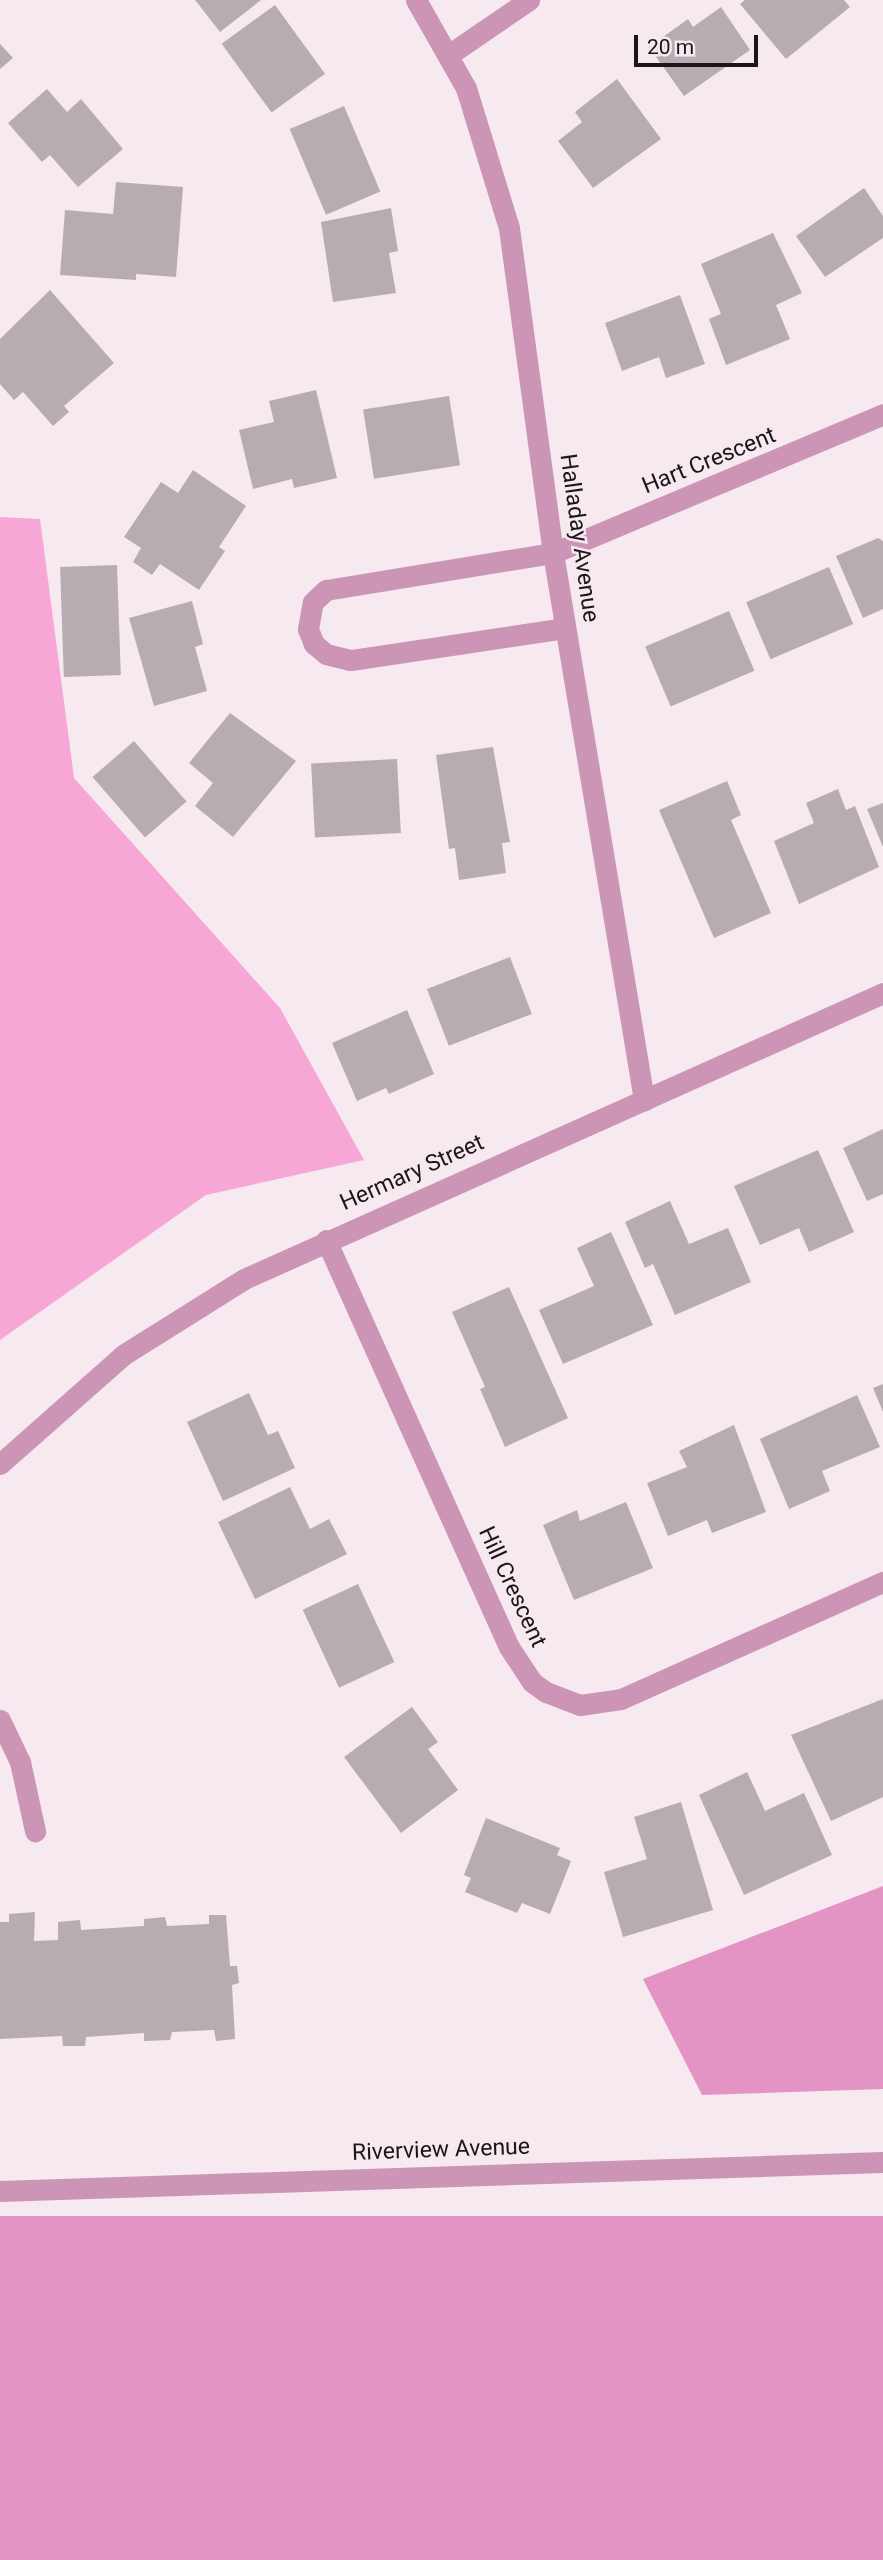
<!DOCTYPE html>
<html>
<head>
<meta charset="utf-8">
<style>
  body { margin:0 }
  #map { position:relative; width:883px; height:2560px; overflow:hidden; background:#f6e9f0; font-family:Roboto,sans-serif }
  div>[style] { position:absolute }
  .green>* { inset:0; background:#f6a7d6 }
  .forest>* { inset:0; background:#e494c4; transform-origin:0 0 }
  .building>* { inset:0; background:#b8acb3; transform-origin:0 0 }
  .service>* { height:21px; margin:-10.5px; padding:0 10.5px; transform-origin:10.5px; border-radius:10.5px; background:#cc95b5 }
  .minor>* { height:21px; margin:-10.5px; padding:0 10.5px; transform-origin:10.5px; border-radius:10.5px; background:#cc95b5 }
  .tertiary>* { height:21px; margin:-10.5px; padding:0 10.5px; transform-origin:10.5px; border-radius:10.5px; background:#cc95b5 }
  span { translate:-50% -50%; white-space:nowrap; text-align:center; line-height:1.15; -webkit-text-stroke:5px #f6e9f0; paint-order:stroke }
  .street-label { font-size:23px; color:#1a1619 }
  .scale { position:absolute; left:634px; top:35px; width:124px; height:32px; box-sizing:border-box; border:4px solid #1a1619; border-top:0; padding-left:9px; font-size:21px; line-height:24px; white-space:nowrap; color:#1a1619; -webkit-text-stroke:5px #f6e9f0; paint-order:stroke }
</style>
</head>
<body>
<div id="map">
  <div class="green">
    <i style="clip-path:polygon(0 517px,40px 519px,74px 778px,280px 1008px,364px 1160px,206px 1195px,0 1340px)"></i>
  </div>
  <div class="forest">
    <i style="clip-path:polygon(883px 1886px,883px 2089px,702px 2095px,643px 1979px)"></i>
    <i style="left:883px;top:2216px;width:344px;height:883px;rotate:90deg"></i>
  </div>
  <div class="building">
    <i style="clip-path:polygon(195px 0,261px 0,220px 32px)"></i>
    <i style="clip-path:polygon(745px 0,844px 0,850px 7px,786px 59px,740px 4px)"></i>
    <i style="left:275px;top:5px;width:85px;height:66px;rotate:54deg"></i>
    <i style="clip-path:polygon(721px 7px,750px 50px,684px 96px,649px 47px,688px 19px,693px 27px)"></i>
    <i style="clip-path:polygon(0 44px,13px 58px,0 69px)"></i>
    <i style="clip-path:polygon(617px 79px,661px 139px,593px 188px,558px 141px,582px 122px,575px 112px)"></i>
    <i style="clip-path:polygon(47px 89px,67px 112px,81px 99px,123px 149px,78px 187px,50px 155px,42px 162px,8px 123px)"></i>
    <i style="left:344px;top:106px;width:93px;height:59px;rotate:67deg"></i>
    <i style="clip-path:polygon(116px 182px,183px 187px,176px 277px,136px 274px,136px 280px,60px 275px,65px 210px,113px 214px)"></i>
    <i style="clip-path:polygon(864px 188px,883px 216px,883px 238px,825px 277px,796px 236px)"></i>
    <i style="clip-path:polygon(391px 208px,398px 251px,389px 253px,396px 293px,333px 302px,321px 222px)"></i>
    <i style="clip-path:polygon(773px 233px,802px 293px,776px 305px,790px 339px,726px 365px,709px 319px,721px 314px,701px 264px)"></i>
    <i style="clip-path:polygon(50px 290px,114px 363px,64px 406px,69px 412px,53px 426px,23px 392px,14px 400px,0 384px,0 339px)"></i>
    <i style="clip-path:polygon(680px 295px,705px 364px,666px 378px,659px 357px,622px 371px,605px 323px)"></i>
    <i style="clip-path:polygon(316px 390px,337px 478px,294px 488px,292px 479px,253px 489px,239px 430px,274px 422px,269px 401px)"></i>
    <i style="left:449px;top:396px;width:70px;height:87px;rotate:81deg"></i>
    <i style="clip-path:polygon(193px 470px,246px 506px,219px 547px,225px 551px,199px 590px,160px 564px,152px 575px,133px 562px,141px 548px,124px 537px,161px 482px,178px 493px)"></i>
    <i style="clip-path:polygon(878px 538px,883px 541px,883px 609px,863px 618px,836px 556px)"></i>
    <i style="left:117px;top:565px;width:110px;height:57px;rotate:88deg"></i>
    <i style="left:829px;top:567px;width:62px;height:90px;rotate:67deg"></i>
    <i style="clip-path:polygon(192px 601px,203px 644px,195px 647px,207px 691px,154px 706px,129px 618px)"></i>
    <i style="left:729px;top:611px;width:65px;height:91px;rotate:67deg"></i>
    <i style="clip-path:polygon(230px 713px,296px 761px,233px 837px,195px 806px,213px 783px,189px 763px)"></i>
    <i style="left:134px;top:741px;width:80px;height:55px;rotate:49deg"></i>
    <i style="clip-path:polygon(493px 747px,510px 842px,502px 843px,506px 873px,459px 880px,455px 848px,449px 849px,436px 755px)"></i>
    <i style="left:397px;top:759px;width:74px;height:86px;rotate:87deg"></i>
    <i style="clip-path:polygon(727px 781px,741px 815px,731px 820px,771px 913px,714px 938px,659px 810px)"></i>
    <i style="clip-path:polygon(838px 789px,846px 810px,855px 806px,879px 867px,799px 904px,774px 841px,814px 823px,806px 803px)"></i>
    <i style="clip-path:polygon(883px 803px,883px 847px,867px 809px)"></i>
    <i style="left:510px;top:957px;width:61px;height:89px;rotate:69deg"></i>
    <i style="clip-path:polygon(407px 1010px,434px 1074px,389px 1094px,386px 1088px,357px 1101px,332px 1043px)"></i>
    <i style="clip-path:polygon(883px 1129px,883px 1194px,867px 1201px,843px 1148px)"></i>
    <i style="clip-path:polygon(818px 1150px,854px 1232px,809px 1252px,799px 1228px,760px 1245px,734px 1186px)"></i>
    <i style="clip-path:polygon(670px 1201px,689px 1244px,728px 1228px,751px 1282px,675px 1315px,653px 1264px,645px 1268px,625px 1222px)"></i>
    <i style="clip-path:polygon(611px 1232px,653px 1325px,563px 1364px,539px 1310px,594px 1286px,577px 1248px)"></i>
    <i style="clip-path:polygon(509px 1287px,568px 1418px,505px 1447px,480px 1389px,485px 1387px,452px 1312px)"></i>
    <i style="clip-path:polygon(883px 1384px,883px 1412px,873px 1388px)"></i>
    <i style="clip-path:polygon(249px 1393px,268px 1435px,278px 1431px,295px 1468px,223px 1501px,187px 1422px)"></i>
    <i style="clip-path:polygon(857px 1395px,880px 1447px,822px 1471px,830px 1491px,789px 1509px,760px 1439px)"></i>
    <i style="clip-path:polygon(734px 1425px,766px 1512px,712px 1533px,707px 1520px,668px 1536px,647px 1483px,687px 1467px,679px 1451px)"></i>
    <i style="clip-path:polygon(290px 1487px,310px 1529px,329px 1519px,347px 1554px,255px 1599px,218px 1522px)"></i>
    <i style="clip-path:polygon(626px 1502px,653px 1568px,574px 1600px,543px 1525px,577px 1510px,580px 1521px)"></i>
    <i style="left:358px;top:1584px;width:86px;height:61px;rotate:65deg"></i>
    <i style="clip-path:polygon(883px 1699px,883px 1797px,831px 1821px,791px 1735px)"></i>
    <i style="clip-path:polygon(412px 1707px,438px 1742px,428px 1749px,458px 1790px,401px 1833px,344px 1757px)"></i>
    <i style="clip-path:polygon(747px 1772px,765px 1811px,804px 1793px,832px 1855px,744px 1895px,699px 1795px)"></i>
    <i style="clip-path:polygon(681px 1802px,713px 1910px,623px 1937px,604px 1872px,647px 1859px,634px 1817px)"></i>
    <i style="clip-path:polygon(486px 1818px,560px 1848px,557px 1855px,571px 1861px,550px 1914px,522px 1903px,517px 1913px,465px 1892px,471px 1878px,464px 1875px)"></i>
    <i style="clip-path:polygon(35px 1912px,34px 1941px,58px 1940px,58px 1922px,80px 1920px,81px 1930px,144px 1926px,144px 1919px,165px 1917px,167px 1926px,209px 1924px,209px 1915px,226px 1915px,230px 1966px,237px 1966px,239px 1983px,232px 1985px,235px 2039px,216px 2041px,214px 2030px,172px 2032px,170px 2040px,144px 2041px,144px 2033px,86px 2037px,85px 2046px,63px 2046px,62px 2036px,0 2039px,0 1922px,9px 1922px,9px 1914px)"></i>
  </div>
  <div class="service">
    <i style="left:0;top:1720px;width:47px;rotate:64.5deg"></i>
    <i style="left:20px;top:1762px;width:71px;rotate:77.7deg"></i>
  </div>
  <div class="minor">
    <i style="left:416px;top:0;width:101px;rotate:60.4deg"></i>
    <i style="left:466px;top:88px;width:146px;rotate:72.9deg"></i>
    <i style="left:509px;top:228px;width:328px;rotate:82.3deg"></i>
    <i style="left:553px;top:553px;width:555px;rotate:80.55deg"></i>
    <i style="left:450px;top:54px;width:96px;rotate:-34.4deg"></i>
    <i style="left:565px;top:628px;width:217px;rotate:171.5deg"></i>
    <i style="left:350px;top:660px;width:25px;rotate:-166deg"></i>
    <i style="left:326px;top:654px;width:16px;rotate:-140deg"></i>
    <i style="left:314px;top:644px;width:16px;rotate:-112deg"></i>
    <i style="left:308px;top:629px;width:27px;rotate:-80deg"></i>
    <i style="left:313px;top:602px;width:18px;rotate:-43deg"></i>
    <i style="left:326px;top:590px;width:230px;rotate:-9.3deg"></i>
    <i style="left:553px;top:553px;width:358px;rotate:-22.8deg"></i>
    <i style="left:326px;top:1240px;width:446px;rotate:65.8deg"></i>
    <i style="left:509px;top:1647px;width:42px;rotate:56.7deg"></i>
    <i style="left:532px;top:1682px;width:17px;rotate:36deg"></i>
    <i style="left:546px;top:1692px;width:36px;rotate:21deg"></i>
    <i style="left:580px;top:1705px;width:41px;rotate:-8.3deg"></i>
    <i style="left:621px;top:1699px;width:287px;rotate:-24.1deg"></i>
  </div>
  <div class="tertiary">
    <i style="left:0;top:1464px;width:164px;rotate:-41.5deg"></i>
    <i style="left:123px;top:1355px;width:143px;rotate:-32.1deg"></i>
    <i style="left:244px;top:1279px;width:700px;rotate:-24.11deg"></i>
    <i style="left:0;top:2191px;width:883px;rotate:-1.88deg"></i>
  </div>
  <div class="street-label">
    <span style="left:709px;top:461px;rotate:-22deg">Hart Crescent</span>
    <span style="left:579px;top:538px;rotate:82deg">Halladay Avenue</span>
    <span style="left:412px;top:1173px;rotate:-24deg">Hermary Street</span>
    <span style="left:512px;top:1587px;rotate:65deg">Hill Crescent</span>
    <span style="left:441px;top:2150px;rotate:-2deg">Riverview Avenue</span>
  </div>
  <div class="scale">20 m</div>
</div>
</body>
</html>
